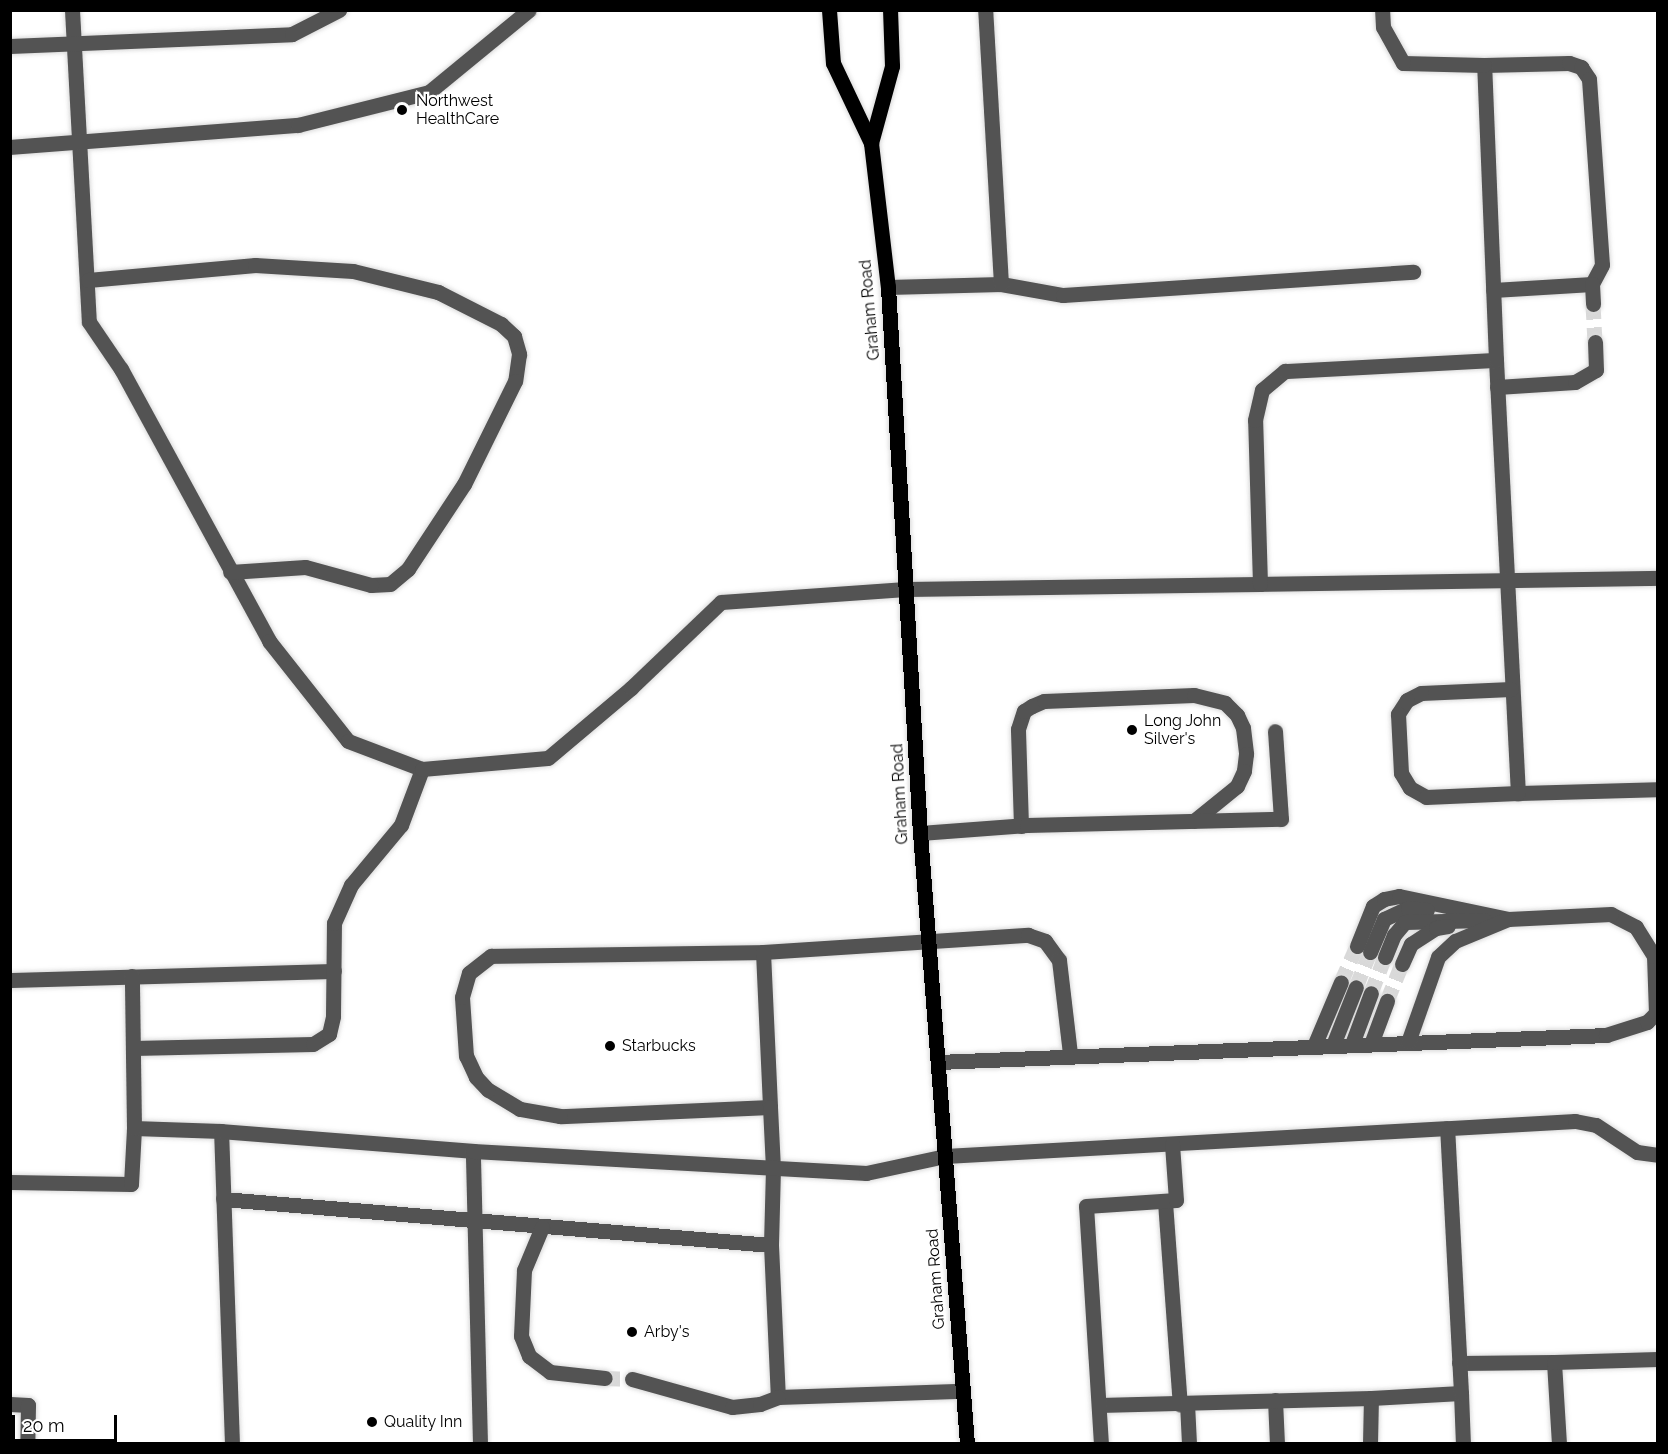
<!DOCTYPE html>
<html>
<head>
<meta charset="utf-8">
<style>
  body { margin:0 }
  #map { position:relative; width:1668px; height:1454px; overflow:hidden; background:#fff; font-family:Raleway,sans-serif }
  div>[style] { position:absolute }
  .minor-tunnel>* { height:15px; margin-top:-7.5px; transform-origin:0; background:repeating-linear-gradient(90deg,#d9d9d9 0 15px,transparent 0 23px) }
  .roads { filter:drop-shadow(0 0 2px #dbdbdb) drop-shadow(0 0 2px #dbdbdb) }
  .minor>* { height:15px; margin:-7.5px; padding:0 7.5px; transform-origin:7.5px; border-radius:7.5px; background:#535353 }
  .major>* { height:15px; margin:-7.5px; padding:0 7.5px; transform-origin:7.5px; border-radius:7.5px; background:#000 }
  .dots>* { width:16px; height:16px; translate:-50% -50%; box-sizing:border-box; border:3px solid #fff; border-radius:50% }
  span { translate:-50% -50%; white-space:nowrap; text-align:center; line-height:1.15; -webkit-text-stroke:4.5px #fff; paint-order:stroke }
  .poi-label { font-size:16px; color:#000 }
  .left { translate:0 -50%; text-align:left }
  .street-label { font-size:16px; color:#000 }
  .frame { position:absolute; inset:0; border:12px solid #000; pointer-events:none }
  .scale { position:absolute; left:12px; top:1415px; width:105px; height:27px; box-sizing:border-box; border:3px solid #000; border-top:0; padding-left:8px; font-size:18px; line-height:21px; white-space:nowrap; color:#000; -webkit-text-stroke:4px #fff; paint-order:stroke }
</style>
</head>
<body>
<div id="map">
  <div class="minor-tunnel">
    <i style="left:1593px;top:304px;width:38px;rotate:87deg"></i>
    <i style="left:1341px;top:982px;width:39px;rotate:-66deg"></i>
    <i style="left:1356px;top:987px;width:38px;rotate:-68deg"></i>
    <i style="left:1371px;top:993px;width:39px;rotate:-69deg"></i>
    <i style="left:1387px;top:1001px;width:40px;rotate:-68deg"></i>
    <i style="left:605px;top:1378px;width:27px;rotate:2deg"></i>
  </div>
  <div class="roads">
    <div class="minor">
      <i style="left:72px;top:10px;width:312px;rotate:86.9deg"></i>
      <i style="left:89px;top:322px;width:57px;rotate:55.8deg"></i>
      <i style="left:121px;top:369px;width:310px;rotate:61.4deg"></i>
      <i style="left:269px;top:641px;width:127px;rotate:51.7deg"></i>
      <i style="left:348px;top:741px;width:79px;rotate:20.7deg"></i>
      <i style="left:10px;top:46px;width:282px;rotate:-2.4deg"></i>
      <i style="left:292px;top:34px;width:53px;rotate:-27.1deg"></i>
      <i style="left:1484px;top:65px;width:85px;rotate:-1.3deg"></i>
      <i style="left:1569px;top:63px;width:13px;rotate:18deg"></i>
      <i style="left:1581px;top:67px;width:14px;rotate:56deg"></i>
      <i style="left:1589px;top:79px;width:186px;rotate:86deg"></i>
      <i style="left:1602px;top:265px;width:21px;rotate:118deg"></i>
      <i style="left:1592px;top:284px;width:99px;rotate:176.5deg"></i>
      <i style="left:10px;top:147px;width:289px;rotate:-4.4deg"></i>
      <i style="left:298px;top:125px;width:135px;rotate:-14.1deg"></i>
      <i style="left:429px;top:92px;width:129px;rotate:-39.4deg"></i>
      <i style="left:88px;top:280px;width:168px;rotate:-5.1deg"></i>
      <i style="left:255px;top:265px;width:98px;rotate:3.5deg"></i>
      <i style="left:353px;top:271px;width:88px;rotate:13.9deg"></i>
      <i style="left:438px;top:292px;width:71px;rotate:26.9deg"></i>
      <i style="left:501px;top:324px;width:18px;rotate:43deg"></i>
      <i style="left:514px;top:336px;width:19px;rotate:74deg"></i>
      <i style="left:519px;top:354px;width:27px;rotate:98deg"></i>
      <i style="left:515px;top:381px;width:115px;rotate:116.3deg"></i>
      <i style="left:464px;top:484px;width:102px;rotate:123.4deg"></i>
      <i style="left:408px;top:569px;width:23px;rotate:140deg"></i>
      <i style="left:390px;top:584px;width:19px;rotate:177deg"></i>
      <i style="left:371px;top:585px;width:68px;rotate:-164.7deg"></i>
      <i style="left:305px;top:567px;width:75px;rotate:176.2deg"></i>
      <i style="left:1001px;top:284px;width:63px;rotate:10.1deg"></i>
      <i style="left:1063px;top:295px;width:351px;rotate:-3.8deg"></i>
      <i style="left:1592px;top:284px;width:20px;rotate:87deg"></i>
      <i style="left:888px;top:287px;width:113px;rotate:-1.5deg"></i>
      <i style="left:1001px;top:284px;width:274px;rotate:-93.3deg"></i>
      <i style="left:1496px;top:360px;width:434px;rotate:87.1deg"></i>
      <i style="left:1518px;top:793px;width:140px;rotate:-1.6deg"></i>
      <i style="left:1497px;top:387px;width:78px;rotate:-3.7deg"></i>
      <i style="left:1575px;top:382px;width:24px;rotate:-30deg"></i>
      <i style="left:1596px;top:370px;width:28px;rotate:-92deg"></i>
      <i style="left:1260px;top:584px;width:398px;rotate:-0.9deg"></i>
      <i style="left:1511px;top:689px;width:90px;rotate:177.5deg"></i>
      <i style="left:1421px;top:693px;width:16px;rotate:153deg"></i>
      <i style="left:1407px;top:700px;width:17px;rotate:123deg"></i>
      <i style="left:1398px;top:714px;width:59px;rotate:87.1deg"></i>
      <i style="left:1401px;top:773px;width:17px;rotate:59deg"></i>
      <i style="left:1410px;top:788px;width:18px;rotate:29deg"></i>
      <i style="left:1426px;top:797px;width:92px;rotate:-2.5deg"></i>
      <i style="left:1021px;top:826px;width:97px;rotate:-91.8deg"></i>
      <i style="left:1018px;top:729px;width:19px;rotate:-72deg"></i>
      <i style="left:1024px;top:711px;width:9px;rotate:-32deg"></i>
      <i style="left:1032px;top:706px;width:13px;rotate:-23deg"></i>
      <i style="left:1044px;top:701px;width:150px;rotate:-2.3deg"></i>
      <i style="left:1194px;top:695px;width:32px;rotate:14deg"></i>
      <i style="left:1225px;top:703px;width:17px;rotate:45deg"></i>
      <i style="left:1237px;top:715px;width:14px;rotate:65deg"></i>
      <i style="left:1243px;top:728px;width:26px;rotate:83deg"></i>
      <i style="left:1246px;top:754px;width:17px;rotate:97deg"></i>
      <i style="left:1244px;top:771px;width:17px;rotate:115deg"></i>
      <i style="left:1237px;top:786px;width:55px;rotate:140.9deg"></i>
      <i style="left:920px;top:833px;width:107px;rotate:-4.3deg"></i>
      <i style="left:1027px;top:825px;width:254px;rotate:-1.4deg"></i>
      <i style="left:1281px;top:819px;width:88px;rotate:-93.9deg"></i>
      <i style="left:1357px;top:946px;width:43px;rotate:-68.2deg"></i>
      <i style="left:1373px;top:906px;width:13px;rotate:-32deg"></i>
      <i style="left:1384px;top:899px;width:15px;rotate:-11deg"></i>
      <i style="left:1399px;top:896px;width:111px;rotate:11.9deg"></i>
      <i style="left:763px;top:952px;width:266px;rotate:-3.7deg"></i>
      <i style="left:1028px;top:935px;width:18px;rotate:19deg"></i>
      <i style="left:1045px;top:941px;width:24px;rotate:54deg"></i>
      <i style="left:1059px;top:960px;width:95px;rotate:83.3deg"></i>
      <i style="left:1370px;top:952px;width:36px;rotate:-67deg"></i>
      <i style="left:1384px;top:919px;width:26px;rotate:-25deg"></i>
      <i style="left:1408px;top:908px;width:19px;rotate:6deg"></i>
      <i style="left:1385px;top:957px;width:24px;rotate:-68deg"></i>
      <i style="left:1394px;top:935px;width:17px;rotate:-50deg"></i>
      <i style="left:1405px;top:922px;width:79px;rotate:-1.5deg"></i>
      <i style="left:1402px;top:964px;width:22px;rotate:-66deg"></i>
      <i style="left:1411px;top:944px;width:30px;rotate:-33deg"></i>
      <i style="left:1436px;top:928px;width:12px;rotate:-9deg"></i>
      <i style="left:10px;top:980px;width:324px;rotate:-1.6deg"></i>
      <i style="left:1352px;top:1044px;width:54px;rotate:-69.6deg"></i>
      <i style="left:1371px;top:1044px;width:46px;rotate:-69.6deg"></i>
      <i style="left:1333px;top:1045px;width:62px;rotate:-68.4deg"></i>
      <i style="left:1314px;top:1046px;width:69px;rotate:-67.1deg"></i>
      <i style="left:133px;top:1048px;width:180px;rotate:-1.3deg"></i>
      <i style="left:313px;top:1044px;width:19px;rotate:-32deg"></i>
      <i style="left:329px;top:1034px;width:18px;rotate:-77deg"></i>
      <i style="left:333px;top:1016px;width:93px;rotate:-89.4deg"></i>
      <i style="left:334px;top:923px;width:42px;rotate:-65.9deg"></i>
      <i style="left:351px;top:885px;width:78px;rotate:-50.2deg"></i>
      <i style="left:401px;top:825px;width:60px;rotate:-69.4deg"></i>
      <i style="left:422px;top:769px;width:126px;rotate:-5deg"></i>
      <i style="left:548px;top:758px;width:109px;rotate:-40.1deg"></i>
      <i style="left:631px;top:688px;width:124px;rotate:-43.7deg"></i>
      <i style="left:721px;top:602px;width:185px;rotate:-4deg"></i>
      <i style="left:906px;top:589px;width:354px;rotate:-0.8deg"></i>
      <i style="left:1260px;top:584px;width:164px;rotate:-91.7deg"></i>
      <i style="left:1255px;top:420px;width:31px;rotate:-77deg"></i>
      <i style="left:1262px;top:390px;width:30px;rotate:-40deg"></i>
      <i style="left:1285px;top:371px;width:211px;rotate:-3deg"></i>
      <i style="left:1496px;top:360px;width:295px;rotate:-92.3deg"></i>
      <i style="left:1484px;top:65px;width:81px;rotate:-178.6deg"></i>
      <i style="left:1403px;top:63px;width:41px;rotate:-119.1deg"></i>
      <i style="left:1383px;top:27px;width:17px;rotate:-93deg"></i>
      <i style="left:938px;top:1062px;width:669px;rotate:-2.31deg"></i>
      <i style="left:1606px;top:1035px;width:43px;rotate:-17.6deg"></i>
      <i style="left:1647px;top:1022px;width:13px;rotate:-45deg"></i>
      <i style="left:1656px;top:1013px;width:57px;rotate:-92deg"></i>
      <i style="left:1654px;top:956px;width:34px;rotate:-122deg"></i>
      <i style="left:1636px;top:927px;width:28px;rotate:-153deg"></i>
      <i style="left:1611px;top:914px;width:103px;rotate:177.2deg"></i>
      <i style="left:1508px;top:919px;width:57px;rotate:157.5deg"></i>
      <i style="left:1455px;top:941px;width:23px;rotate:137deg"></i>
      <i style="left:1438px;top:957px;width:90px;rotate:109.4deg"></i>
      <i style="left:770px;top:1107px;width:210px;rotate:177.5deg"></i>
      <i style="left:560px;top:1116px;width:41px;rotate:-170.1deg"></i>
      <i style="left:520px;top:1109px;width:37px;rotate:-149deg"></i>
      <i style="left:488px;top:1090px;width:18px;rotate:-133deg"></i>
      <i style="left:476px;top:1077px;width:23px;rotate:-115deg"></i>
      <i style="left:466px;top:1056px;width:59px;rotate:-93.9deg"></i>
      <i style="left:462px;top:997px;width:25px;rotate:-74deg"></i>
      <i style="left:469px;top:973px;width:28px;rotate:-38deg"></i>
      <i style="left:491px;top:956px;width:272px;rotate:-0.8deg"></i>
      <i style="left:763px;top:952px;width:155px;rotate:87.4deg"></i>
      <i style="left:770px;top:1107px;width:61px;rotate:87.2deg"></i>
      <i style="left:773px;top:1168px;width:77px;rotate:91.5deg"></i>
      <i style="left:771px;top:1245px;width:152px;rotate:87.4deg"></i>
      <i style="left:778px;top:1397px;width:185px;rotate:-1.9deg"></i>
      <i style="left:134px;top:1128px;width:87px;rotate:2deg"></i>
      <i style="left:10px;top:1182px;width:121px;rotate:0.9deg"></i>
      <i style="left:131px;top:1184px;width:56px;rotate:-86.9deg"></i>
      <i style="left:134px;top:1128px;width:152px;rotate:-90.8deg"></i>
      <i style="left:223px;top:1199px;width:550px;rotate:4.8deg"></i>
      <i style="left:1165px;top:1202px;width:203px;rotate:85.8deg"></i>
      <i style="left:542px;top:1227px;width:47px;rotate:112.7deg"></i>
      <i style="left:524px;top:1270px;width:66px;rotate:92.6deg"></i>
      <i style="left:521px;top:1336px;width:22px;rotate:68deg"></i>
      <i style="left:529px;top:1356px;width:26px;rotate:37deg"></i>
      <i style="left:550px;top:1372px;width:55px;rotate:6.2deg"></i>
      <i style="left:1459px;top:1363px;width:95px;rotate:-0.6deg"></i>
      <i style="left:632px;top:1379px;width:104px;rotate:15.6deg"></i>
      <i style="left:732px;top:1407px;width:28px;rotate:-6deg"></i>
      <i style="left:760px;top:1404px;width:19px;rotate:-21deg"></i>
      <i style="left:1461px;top:1393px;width:51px;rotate:87.8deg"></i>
      <i style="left:1275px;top:1400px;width:44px;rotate:87.4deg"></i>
      <i style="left:1187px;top:1403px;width:41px;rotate:87.2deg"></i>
      <i style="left:10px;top:1404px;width:18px;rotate:3deg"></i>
      <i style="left:28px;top:1405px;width:39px;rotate:91deg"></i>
      <i style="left:1099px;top:1405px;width:272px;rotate:-1.5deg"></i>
      <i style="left:232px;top:1444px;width:313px;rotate:-92deg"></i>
      <i style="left:221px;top:1131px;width:253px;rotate:4.5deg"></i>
      <i style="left:480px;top:1444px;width:293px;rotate:-91.4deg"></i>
      <i style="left:473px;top:1151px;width:394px;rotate:3.2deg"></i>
      <i style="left:866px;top:1173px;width:81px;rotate:-12.1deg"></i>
      <i style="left:945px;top:1156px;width:631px;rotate:-3.18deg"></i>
      <i style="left:1575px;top:1121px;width:21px;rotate:11deg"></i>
      <i style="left:1596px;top:1125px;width:49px;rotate:33.4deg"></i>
      <i style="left:1637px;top:1152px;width:21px;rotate:8deg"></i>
      <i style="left:1101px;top:1444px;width:238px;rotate:-93.6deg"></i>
      <i style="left:1086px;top:1206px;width:90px;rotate:-3.8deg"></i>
      <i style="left:1176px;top:1200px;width:56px;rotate:-94.1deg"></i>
      <i style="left:1370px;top:1444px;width:46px;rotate:-88.8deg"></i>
      <i style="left:1371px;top:1398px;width:90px;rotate:-3.2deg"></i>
      <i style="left:1461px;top:1393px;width:265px;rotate:-93deg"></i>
      <i style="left:1559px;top:1444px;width:82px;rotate:-93.5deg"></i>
      <i style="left:1554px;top:1362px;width:104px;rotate:-1.7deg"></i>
    </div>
    <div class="major">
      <i style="left:829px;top:10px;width:53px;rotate:85.7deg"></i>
      <i style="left:833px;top:63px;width:89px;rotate:64.6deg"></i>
      <i style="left:871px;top:143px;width:145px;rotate:83.3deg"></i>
      <i style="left:888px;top:287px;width:547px;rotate:86.65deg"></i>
      <i style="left:920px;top:833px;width:613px;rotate:85.6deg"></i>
      <i style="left:871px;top:143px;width:80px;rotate:-74.7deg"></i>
      <i style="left:892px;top:66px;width:56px;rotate:-92deg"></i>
    </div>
  </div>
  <div class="dots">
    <i style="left:402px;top:110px;background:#000"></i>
    <i style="left:1132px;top:730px;background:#000"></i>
    <i style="left:610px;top:1046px;background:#000"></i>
    <i style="left:632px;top:1332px;background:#000"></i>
    <i style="left:372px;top:1422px;background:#000"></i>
  </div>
  <div class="poi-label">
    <span class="left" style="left:416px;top:110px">Northwest<br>HealthCare</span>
    <span class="left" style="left:1144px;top:730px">Long John<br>Silver's</span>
    <span class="left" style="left:622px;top:1046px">Starbucks</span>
    <span class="left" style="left:644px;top:1332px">Arby's</span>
    <span class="left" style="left:384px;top:1422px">Quality Inn</span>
  </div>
  <div class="street-label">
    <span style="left:870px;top:310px;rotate:-95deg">Graham Road</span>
    <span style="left:900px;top:794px;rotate:-93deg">Graham Road</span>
    <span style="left:936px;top:1279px;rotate:-94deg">Graham Road</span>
  </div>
  <div class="frame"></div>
  <div class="scale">20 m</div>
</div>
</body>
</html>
